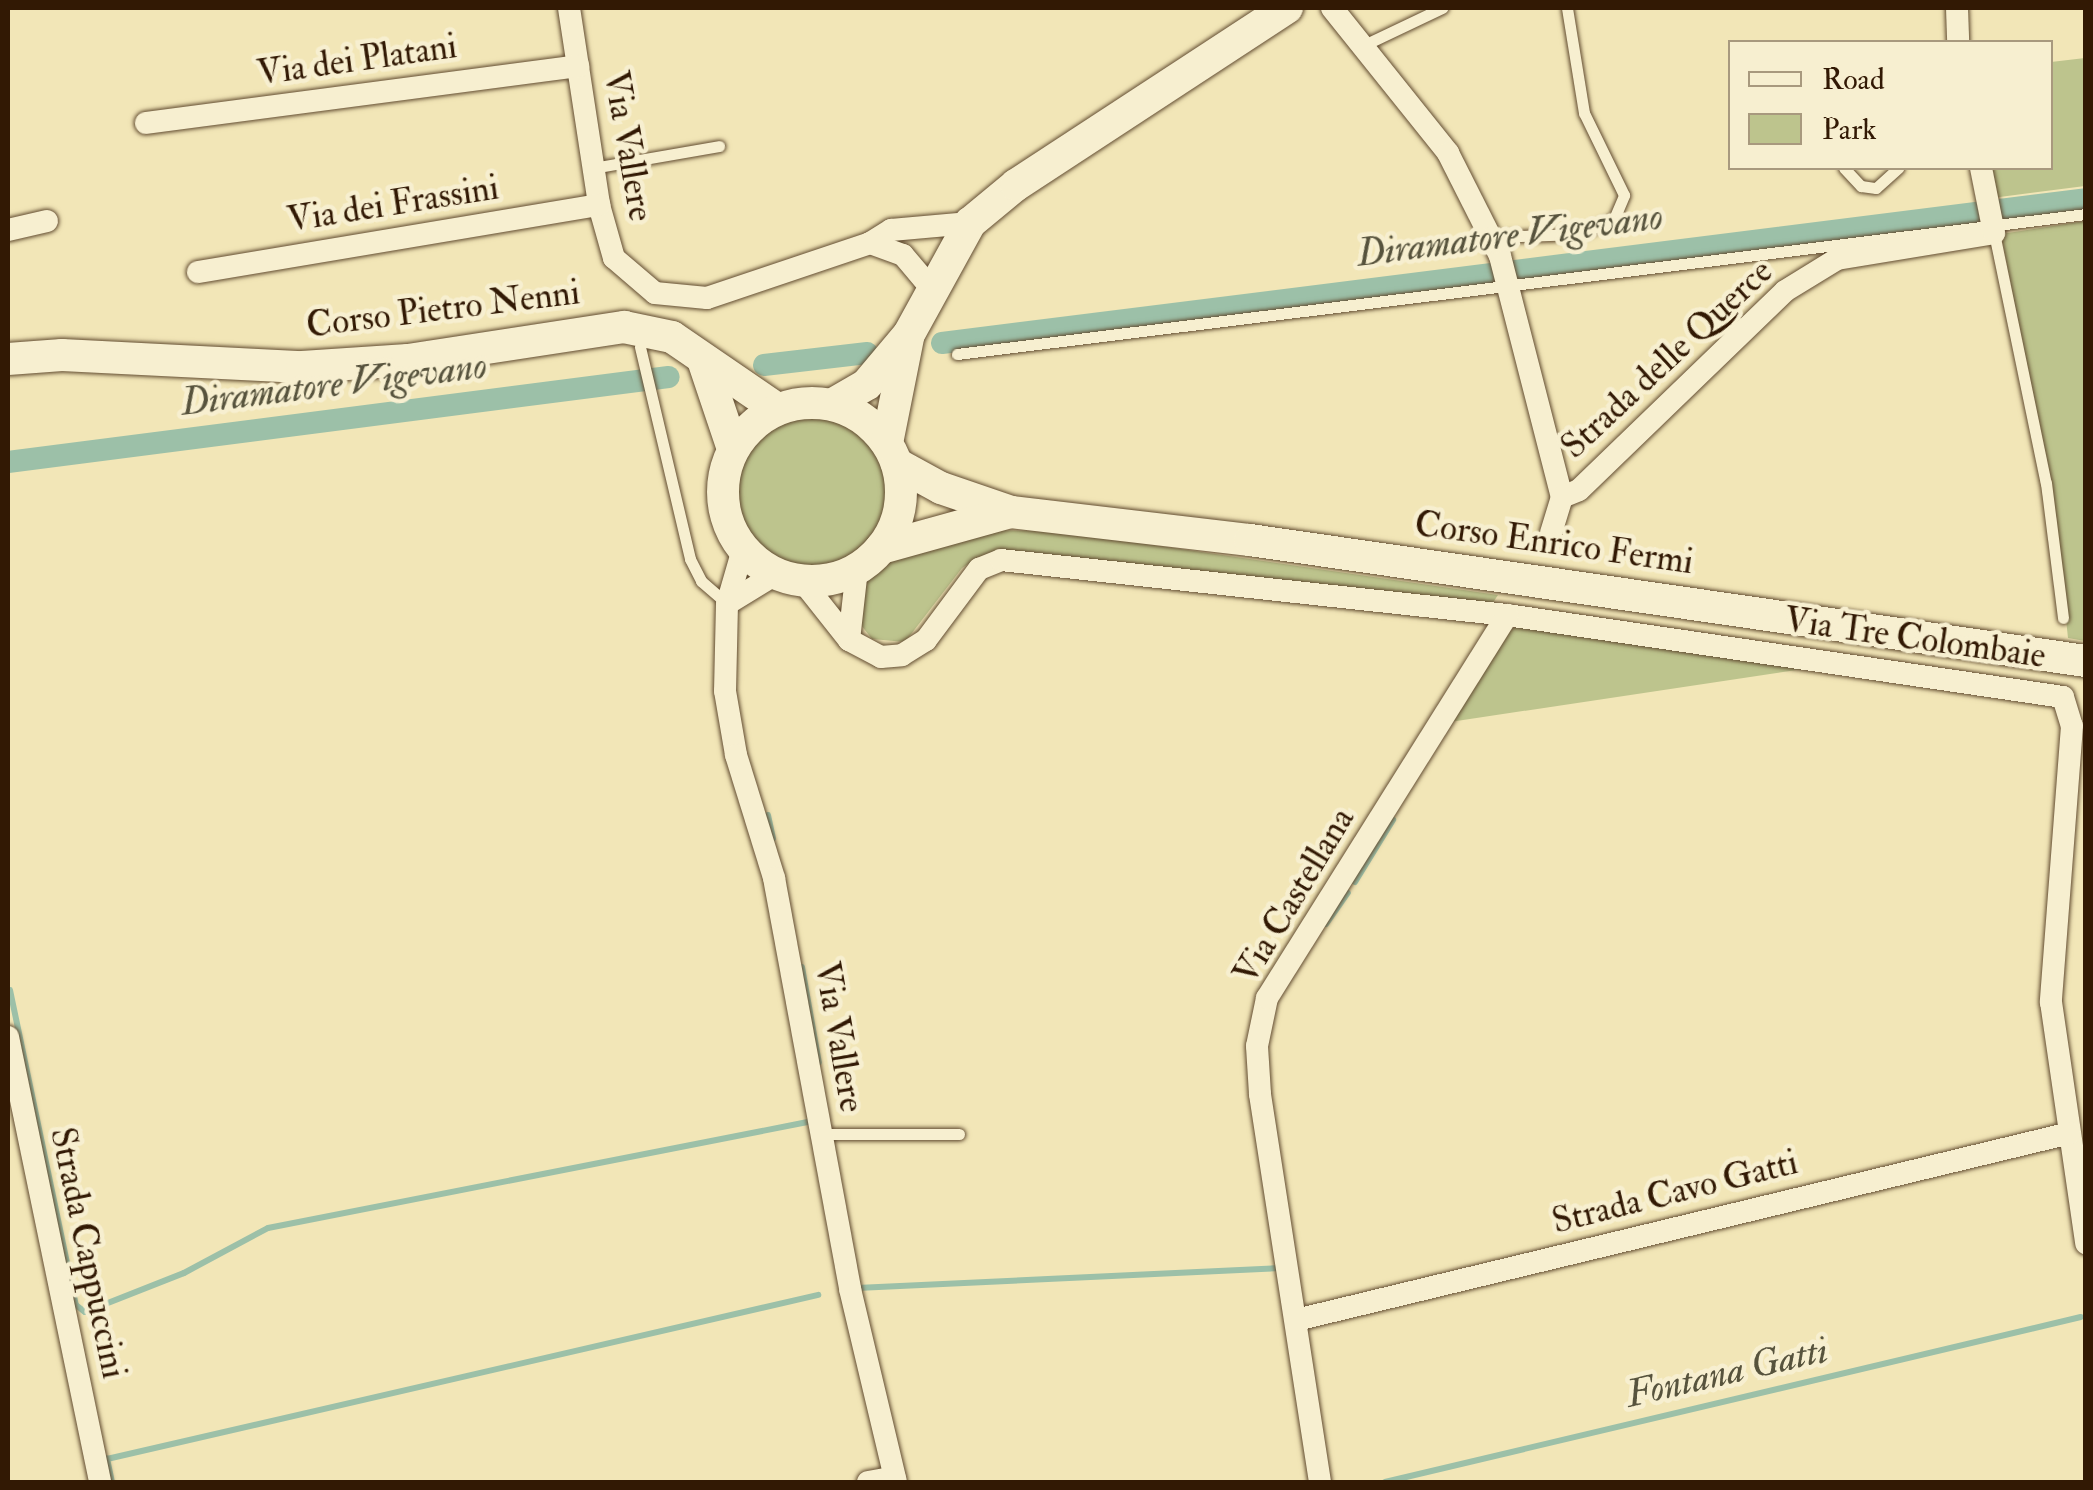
<!DOCTYPE html>
<html>
<head>
<meta charset="utf-8">
<style>
  body { margin:0 }
  #map { position:relative; width:2093px; height:1490px; overflow:hidden; background:#f2e6b7; font-family:"IM FELL Double Pica",serif }
  div>[style] { position:absolute }
  .green>* { inset:0; background:#bdc48d }
  .round { border-radius:50% }
  .stream>* { height:6px; margin:-3px; padding:0 3px; transform-origin:3px; border-radius:3px; background:#9cc0a8 }
  .canal>* { height:22px; margin:-11px; padding:0 11px; transform-origin:11px; border-radius:11px; background:#9cc0a8 }
  .roads { filter:drop-shadow(0 0 2px #624c31) drop-shadow(0 0 2px #624c31) }
  .lane>* { height:11px; margin:-5.5px; padding:0 5.5px; transform-origin:5.5px; border-radius:5.5px; background:#f7efd0 }
  .street>* { height:22px; margin:-11px; padding:0 11px; transform-origin:11px; border-radius:11px; background:#f7efd0 }
  .secondary>* { height:32px; margin:-16px; padding:0 16px; transform-origin:16px; border-radius:16px; background:#f7efd0 }
  .secondary>.ring { margin:-16px; padding:0; box-sizing:content-box; background:none; border:32px solid #f7efd0; border-radius:50% }
  span { translate:-50% -50%; white-space:nowrap; text-align:center; line-height:1.15; -webkit-text-stroke:9px #f7efd0; paint-order:stroke }
  .street-label { font-size:35px; color:#321904 }
  .water-label { font-size:38px; color:#57533d; font-style:italic }
  .frame { position:absolute; inset:0; border:10px solid #321904; pointer-events:none }
  .legend { position:absolute; left:1728px; top:40px; width:325px; height:130px; box-sizing:border-box; background:#f7efd0; border:2px solid #a8997e; margin:0; padding:12px 18px; list-style:none; font-size:30px; color:#321904 }
  .legend li { display:flex; align-items:center; gap:20px; height:50px }
  .legend b { width:50px; border:2px solid #a8997e }
</style>
</head>
<body>
<div id="map">
  <div class="green">
    <i style="clip-path:polygon(2085px 58px,2085px 186px,1992px 198px,1987px 168px,2050px 168px,2051px 62px)"></i>
    <i style="clip-path:polygon(2085px 221px,2085px 641px,2068px 638px,2054px 508px,2001px 234px)"></i>
    <i class="round" style="left:734px;top:414px;width:152px;height:152px"></i>
    <i style="clip-path:polygon(981px 530px,1057px 531px,1498px 595px,1490px 607px,1022px 551px,979px 557px,962px 568px,905px 642px,872px 639px,861px 625px,867px 579px,891px 560px)"></i>
    <i style="clip-path:polygon(1522px 626px,1810px 668px,1450px 722px,1510px 629px)"></i>
  </div>
  <div class="stream">
    <i style="left:768px;top:815px;width:24px;rotate:78deg"></i>
    <i style="left:1355px;top:882px;width:73px;rotate:-58.5deg"></i>
    <i style="left:1326px;top:924px;width:38px;rotate:-55deg"></i>
    <i style="left:802px;top:967px;width:97px;rotate:80deg"></i>
    <i style="left:10px;top:990px;width:322px;rotate:78.2deg"></i>
    <i style="left:76px;top:1305px;width:11px;rotate:38deg"></i>
    <i style="left:85px;top:1312px;width:106px;rotate:-21.5deg"></i>
    <i style="left:184px;top:1273px;width:95px;rotate:-28.2deg"></i>
    <i style="left:268px;top:1228px;width:555px;rotate:-11.11deg"></i>
    <i style="left:857px;top:1288px;width:423px;rotate:-2.7deg"></i>
    <i style="left:112px;top:1482px;width:24px;rotate:-102deg"></i>
    <i style="left:107px;top:1459px;width:730px;rotate:-12.99deg"></i>
    <i style="left:1385px;top:1482px;width:715px;rotate:-13.34deg"></i>
  </div>
  <div class="canal">
    <i style="left:942px;top:343px;width:1153px;rotate:-7.17deg"></i>
    <i style="left:764px;top:365px;width:104px;rotate:-6.6deg"></i>
    <i style="left:8px;top:462px;width:666px;rotate:-7.33deg"></i>
  </div>
  <div class="roads">
    <div class="lane">
      <i style="left:1362px;top:46px;width:89px;rotate:-25.4deg"></i>
      <i style="left:593px;top:168px;width:128px;rotate:-9.9deg"></i>
      <i style="left:1844px;top:168px;width:25px;rotate:47deg"></i>
      <i style="left:1861px;top:186px;width:15px;rotate:8deg"></i>
      <i style="left:1876px;top:188px;width:30px;rotate:-42deg"></i>
      <i style="left:1994px;top:233px;width:255px;rotate:78.3deg"></i>
      <i style="left:2046px;top:483px;width:136px;rotate:82.8deg"></i>
      <i style="left:1491px;top:237px;width:88px;rotate:-2deg"></i>
      <i style="left:1579px;top:234px;width:38px;rotate:-23deg"></i>
      <i style="left:1614px;top:219px;width:26px;rotate:-67deg"></i>
      <i style="left:1624px;top:195px;width:91px;rotate:-116deg"></i>
      <i style="left:1584px;top:113px;width:106px;rotate:-99.2deg"></i>
      <i style="left:640px;top:347px;width:218px;rotate:76.7deg"></i>
      <i style="left:690px;top:559px;width:25px;rotate:63deg"></i>
      <i style="left:701px;top:581px;width:35px;rotate:41deg"></i>
      <i style="left:957px;top:354px;width:1138px;rotate:-7.07deg"></i>
      <i style="left:821px;top:1134px;width:138px"></i>
    </div>
    <div class="street">
      <i style="left:569px;top:8px;width:199px;rotate:81.3deg"></i>
      <i style="left:599px;top:205px;width:55px;rotate:74.2deg"></i>
      <i style="left:614px;top:258px;width:54px;rotate:40.5deg"></i>
      <i style="left:655px;top:293px;width:52px;rotate:5.5deg"></i>
      <i style="left:707px;top:298px;width:172px;rotate:-18.6deg"></i>
      <i style="left:870px;top:243px;width:25px;rotate:-32deg"></i>
      <i style="left:891px;top:230px;width:79px;rotate:-5.1deg"></i>
      <i style="left:1332px;top:8px;width:186px;rotate:51.3deg"></i>
      <i style="left:1448px;top:153px;width:115px;rotate:63.2deg"></i>
      <i style="left:1500px;top:256px;width:249px;rotate:75.6deg"></i>
      <i style="left:1562px;top:497px;width:38px;rotate:107deg"></i>
      <i style="left:1957px;top:8px;width:34px;rotate:88deg"></i>
      <i style="left:146px;top:123px;width:436px;rotate:-7.5deg"></i>
      <i style="left:8px;top:230px;width:40px;rotate:-13deg"></i>
      <i style="left:870px;top:243px;width:35px;rotate:20deg"></i>
      <i style="left:903px;top:255px;width:43px;rotate:49.7deg"></i>
      <i style="left:198px;top:272px;width:407px;rotate:-9.5deg"></i>
      <i style="left:1562px;top:497px;width:18px;rotate:-22deg"></i>
      <i style="left:1579px;top:490px;width:286px;rotate:-44deg"></i>
      <i style="left:1785px;top:291px;width:61px;rotate:-31.6deg"></i>
      <i style="left:1837px;top:259px;width:159px;rotate:-9.4deg"></i>
      <i style="left:1994px;top:233px;width:66px;rotate:-101.3deg"></i>
      <i style="left:743px;top:549px;width:57px;rotate:106.2deg"></i>
      <i style="left:727px;top:604px;width:87px;rotate:91.3deg"></i>
      <i style="left:725px;top:691px;width:65px;rotate:80.2deg"></i>
      <i style="left:736px;top:755px;width:129px;rotate:72.8deg"></i>
      <i style="left:774px;top:878px;width:418px;rotate:79.5deg"></i>
      <i style="left:850px;top:1289px;width:198px;rotate:76.6deg"></i>
      <i style="left:803px;top:582px;width:74px;rotate:51.6deg"></i>
      <i style="left:849px;top:640px;width:36px;rotate:28deg"></i>
      <i style="left:881px;top:657px;width:21px;rotate:-5deg"></i>
      <i style="left:902px;top:655px;width:28px;rotate:-32deg"></i>
      <i style="left:926px;top:640px;width:89px;rotate:-53.3deg"></i>
      <i style="left:979px;top:569px;width:24px;rotate:-22deg"></i>
      <i style="left:1001px;top:560px;width:509px;rotate:6.2deg"></i>
      <i style="left:1507px;top:615px;width:562px;rotate:8.39deg"></i>
      <i style="left:2063px;top:697px;width:30px;rotate:73deg"></i>
      <i style="left:2072px;top:726px;width:277px;rotate:94.4deg"></i>
      <i style="left:2051px;top:1002px;width:244px;rotate:81.7deg"></i>
      <i style="left:730px;top:602px;width:54px;rotate:-31.3deg"></i>
      <i style="left:849px;top:640px;width:71px;rotate:-83.6deg"></i>
      <i style="left:8px;top:1037px;width:454px;rotate:78.3deg"></i>
      <i style="left:1296px;top:1320px;width:796px;rotate:-13.58deg"></i>
      <i style="left:868px;top:1482px;width:27px;rotate:-10deg"></i>
      <i style="left:1320px;top:1482px;width:393px;rotate:-98.8deg"></i>
      <i style="left:1260px;top:1094px;width:48px;rotate:-93.6deg"></i>
      <i style="left:1257px;top:1046px;width:49px;rotate:-78.2deg"></i>
      <i style="left:1267px;top:998px;width:452px;rotate:-57.9deg"></i>
    </div>
    <div class="secondary">
      <i style="left:8px;top:359px;width:54px;rotate:-4.2deg"></i>
      <i style="left:62px;top:355px;width:240px;rotate:2.9deg"></i>
      <i style="left:302px;top:367px;width:106px;rotate:-3.8deg"></i>
      <i style="left:408px;top:360px;width:219px;rotate:-8.7deg"></i>
      <i style="left:624px;top:327px;width:49px;rotate:11.8deg"></i>
      <i style="left:672px;top:337px;width:127px;rotate:34.4deg"></i>
      <i style="left:704px;top:363px;width:91px;rotate:71.4deg"></i>
      <i class="ring" style="left:723px;top:403px;width:146px;height:146px"></i>
      <i style="left:833px;top:404px;width:39px;rotate:-30deg"></i>
      <i style="left:867px;top:384px;width:65px;rotate:-50deg"></i>
      <i style="left:909px;top:334px;width:127px;rotate:-61.2deg"></i>
      <i style="left:970px;top:223px;width:60px;rotate:-39.6deg"></i>
      <i style="left:1016px;top:185px;width:324px;rotate:-33.2deg"></i>
      <i style="left:887px;top:443px;width:107px;rotate:-78.7deg"></i>
      <i style="left:897px;top:464px;width:50px;rotate:28.6deg"></i>
      <i style="left:941px;top:488px;width:74px;rotate:18.9deg"></i>
      <i style="left:1011px;top:512px;width:241px;rotate:6.7deg"></i>
      <i style="left:1250px;top:540px;width:845px;rotate:8.24deg"></i>
      <i style="left:881px;top:548px;width:135px;rotate:-15.5deg"></i>
    </div>
  </div>
  <div class="street-label">
    <span style="left:357px;top:60px;rotate:-8deg">Via dei Platani</span>
    <span style="left:628px;top:146px;rotate:80deg">Via Vallere</span>
    <span style="left:393px;top:204px;rotate:-9deg">Via dei Frassini</span>
    <span style="left:443px;top:309px;rotate:-7deg">Corso Pietro Nenni</span>
    <span style="left:1667px;top:359px;rotate:-43deg">Strada delle Querce</span>
    <span style="left:1554px;top:543px;rotate:8deg">Corso Enrico Fermi</span>
    <span style="left:1915px;top:638px;rotate:8deg">Via Tre Colombaie</span>
    <span style="left:1294px;top:896px;rotate:-59deg">Via Castellana</span>
    <span style="left:839px;top:1037px;rotate:80deg">Via Vallere</span>
    <span style="left:1675px;top:1192px;rotate:-14deg">Strada Cavo Gatti</span>
    <span style="left:88px;top:1253px;rotate:78deg">Strada Cappuccini</span>
  </div>
  <div class="water-label">
    <span style="left:1510px;top:236px;rotate:-7deg">Diramatore Vigevano</span>
    <span style="left:334px;top:385px;rotate:-7deg">Diramatore Vigevano</span>
    <span style="left:1727px;top:1373px;rotate:-13deg">Fontana Gatti</span>
  </div>
  <div class="frame"></div>
  <ul class="legend">
  <li><b style="height:12px;background:#f7efd0"></b>Road</li>
  <li><b style="height:28px;background:#bdc48d"></b>Park</li>
  </ul>
</div>
</body>
</html>
